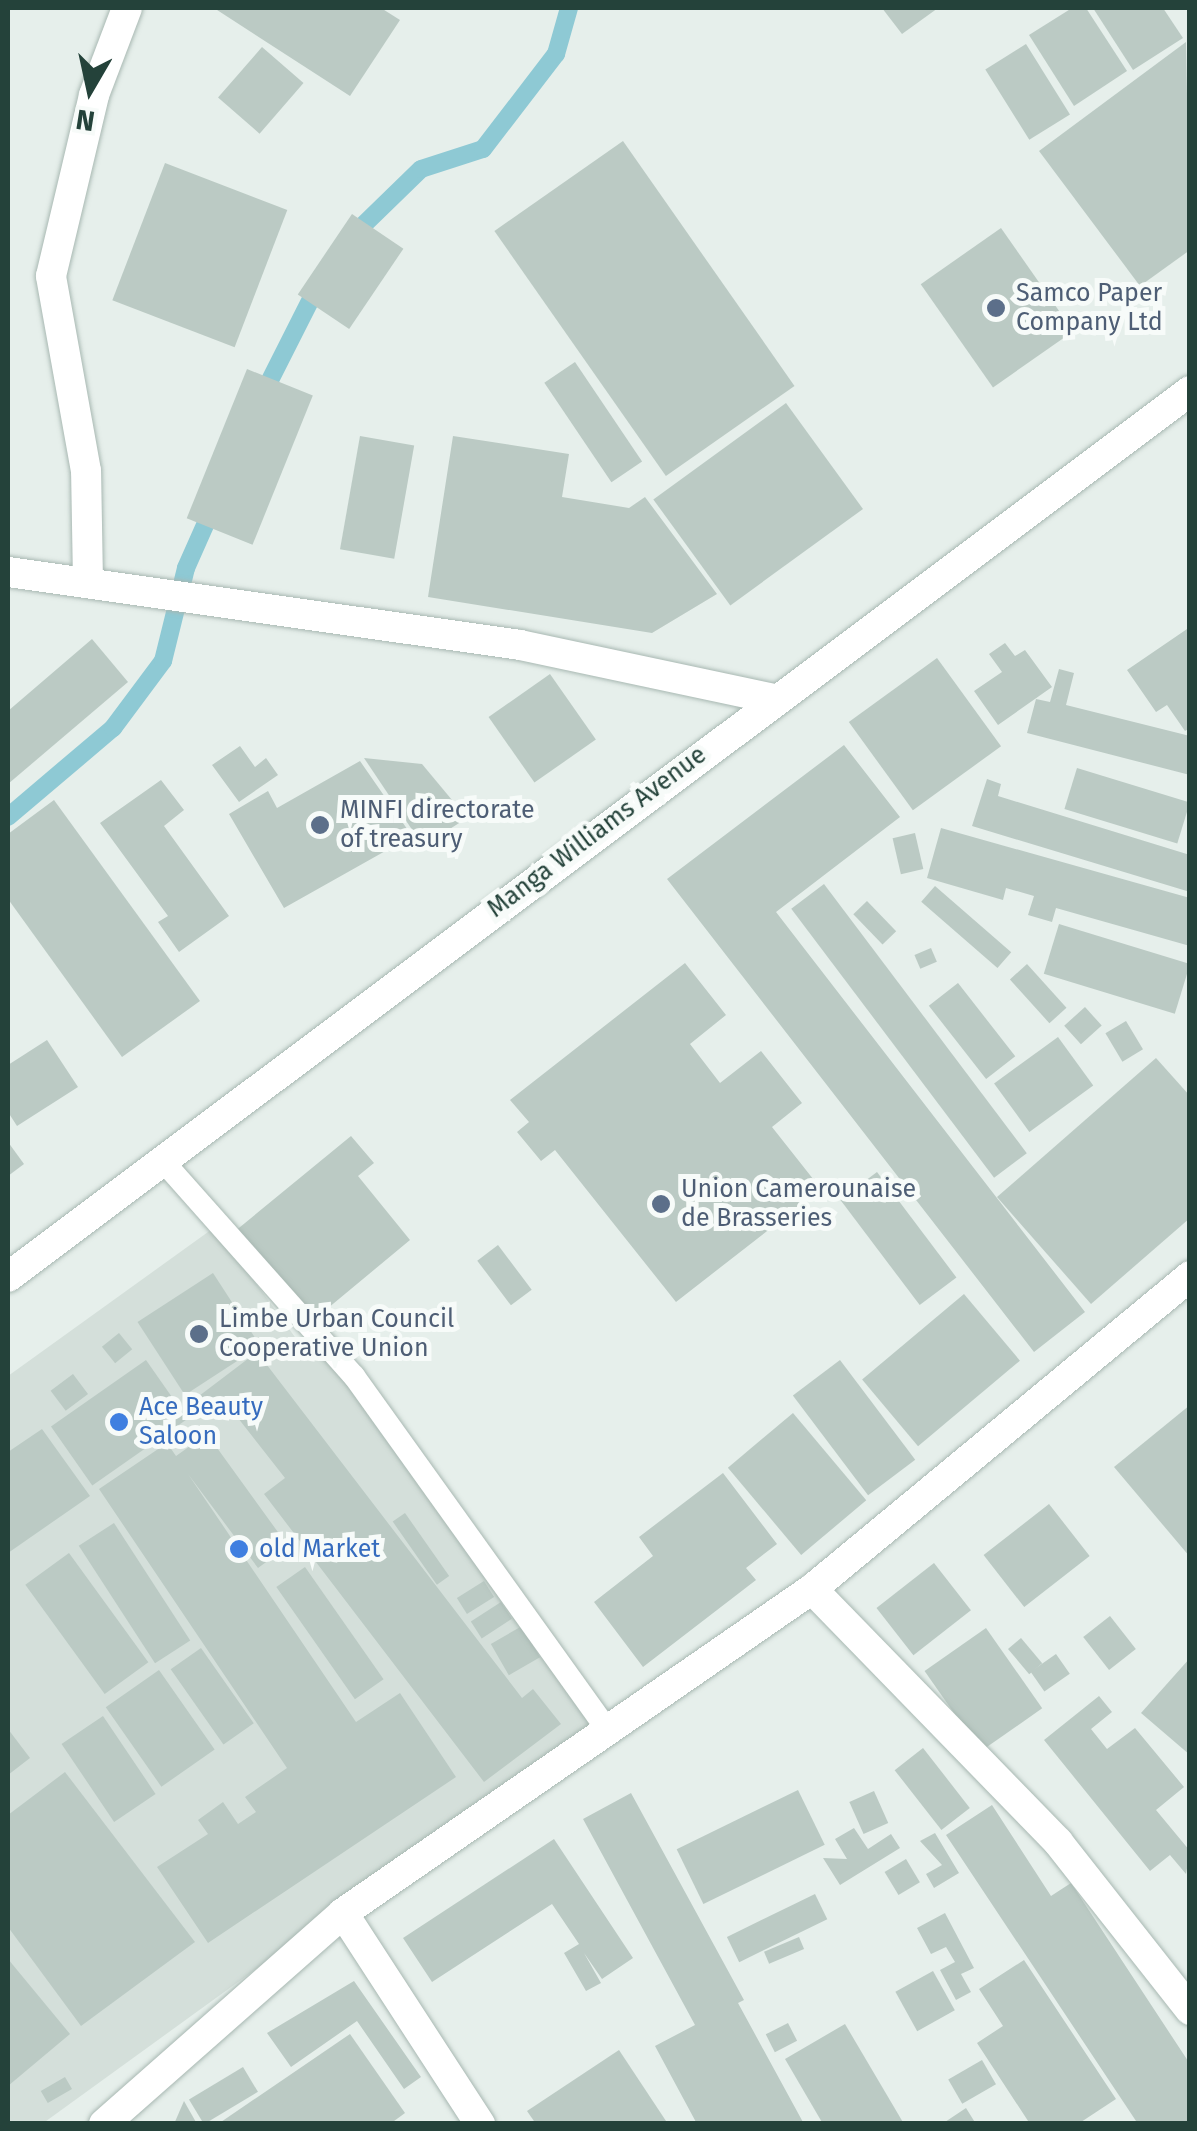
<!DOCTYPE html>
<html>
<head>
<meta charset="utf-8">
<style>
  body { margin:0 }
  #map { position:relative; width:1197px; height:2131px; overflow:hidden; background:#e6efeb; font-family:"Fira Sans",sans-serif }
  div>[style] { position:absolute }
  .built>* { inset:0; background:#d4dfda }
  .stream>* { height:18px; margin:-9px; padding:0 9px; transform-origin:9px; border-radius:9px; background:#8ec9d4 }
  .building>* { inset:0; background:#bbcac4; transform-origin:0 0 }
  .roads { filter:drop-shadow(0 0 2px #a8b8b2) drop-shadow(0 0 2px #a8b8b2) }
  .lane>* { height:22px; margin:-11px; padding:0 11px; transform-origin:11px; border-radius:11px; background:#fff }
  .street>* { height:30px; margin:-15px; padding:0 15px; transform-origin:15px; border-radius:15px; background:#fff }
  .secondary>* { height:30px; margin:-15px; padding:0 15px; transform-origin:15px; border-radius:15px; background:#fff }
  .dots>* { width:28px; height:28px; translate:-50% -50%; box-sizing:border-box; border:5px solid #f7fbf9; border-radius:50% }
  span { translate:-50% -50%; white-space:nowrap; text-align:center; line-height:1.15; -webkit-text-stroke:10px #f7fbf9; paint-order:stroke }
  .service-label { font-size:25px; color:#4e5e75 }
  .left { translate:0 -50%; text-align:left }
  .street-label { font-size:25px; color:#24423a }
  .shop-label { font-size:25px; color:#366cbe }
  .frame { position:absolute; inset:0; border:10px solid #24423a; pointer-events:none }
  .north { position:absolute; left:40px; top:40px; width:100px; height:100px; -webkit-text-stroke:8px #f7fbf9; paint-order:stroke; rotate:189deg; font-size:28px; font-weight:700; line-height:40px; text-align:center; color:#24423a }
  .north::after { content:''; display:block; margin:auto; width:35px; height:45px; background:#24423a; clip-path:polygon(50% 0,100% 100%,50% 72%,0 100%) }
</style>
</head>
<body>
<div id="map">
  <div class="built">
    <i style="clip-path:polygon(215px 1227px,308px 1355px,321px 1346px,597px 1722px,42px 2124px,8px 2123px,8px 1376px)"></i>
  </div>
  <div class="stream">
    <i style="left:349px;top:239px;width:100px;rotate:-44.2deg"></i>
    <i style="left:421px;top:169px;width:65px;rotate:-17.9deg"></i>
    <i style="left:483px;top:149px;width:120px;rotate:-52.5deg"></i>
    <i style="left:556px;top:54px;width:48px;rotate:-74.2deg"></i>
    <i style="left:262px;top:396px;width:129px;rotate:-63.2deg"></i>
    <i style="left:8px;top:817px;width:138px;rotate:-40.3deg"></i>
    <i style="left:113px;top:728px;width:84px;rotate:-53.3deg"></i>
    <i style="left:163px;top:661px;width:96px;rotate:-76.1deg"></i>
    <i style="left:186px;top:568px;width:67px;rotate:-66.1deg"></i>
  </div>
  <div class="building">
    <i style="clip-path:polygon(214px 8px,381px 8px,400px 20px,350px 96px)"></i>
    <i style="clip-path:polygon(882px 8px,938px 8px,902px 34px)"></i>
    <i style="clip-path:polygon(1072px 8px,1086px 8px,1127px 71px,1074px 106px,1029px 35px)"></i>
    <i style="clip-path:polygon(1093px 8px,1163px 8px,1183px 38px,1133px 70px)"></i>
    <i style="clip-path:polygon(1186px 42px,1190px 250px,1140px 286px,1039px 151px)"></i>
    <i style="left:1026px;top:44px;width:83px;height:48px;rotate:58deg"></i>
    <i style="left:262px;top:47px;width:55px;height:67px;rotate:41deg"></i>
    <i style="left:623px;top:141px;width:299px;height:157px;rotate:55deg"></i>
    <i style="left:165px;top:163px;width:131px;height:147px;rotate:21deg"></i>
    <i style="left:352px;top:214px;width:62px;height:97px;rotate:34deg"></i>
    <i style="left:1001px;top:228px;width:126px;height:98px;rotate:55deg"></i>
    <i style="left:575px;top:362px;width:120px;height:37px;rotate:56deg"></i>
    <i style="left:247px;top:369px;width:71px;height:161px;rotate:22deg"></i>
    <i style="left:786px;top:403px;width:131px;height:164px;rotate:54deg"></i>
    <i style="left:360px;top:436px;width:55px;height:115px;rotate:10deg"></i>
    <i style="clip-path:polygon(453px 436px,569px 454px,562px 497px,629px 508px,645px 497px,717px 594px,652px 633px,428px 597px)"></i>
    <i style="clip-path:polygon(1190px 627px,1190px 728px,1185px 731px,1167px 705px,1156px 712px,1127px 670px)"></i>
    <i style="clip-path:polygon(92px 639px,128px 682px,8px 784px,8px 711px)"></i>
    <i style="clip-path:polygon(1005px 643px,1015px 656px,1025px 650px,1052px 687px,998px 725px,974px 691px,1002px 672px,989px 654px)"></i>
    <i style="left:937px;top:658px;width:109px;height:109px;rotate:54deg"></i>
    <i style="clip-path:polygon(1059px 669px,1074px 673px,1066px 705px,1190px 736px,1190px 775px,1027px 733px,1036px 699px,1050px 702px)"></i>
    <i style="left:550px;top:674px;width:80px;height:75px;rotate:55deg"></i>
    <i style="clip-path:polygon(844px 745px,900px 817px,776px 912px,1085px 1312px,1034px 1352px,667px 879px)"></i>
    <i style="clip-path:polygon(240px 746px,255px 767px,266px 758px,278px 775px,239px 802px,212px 765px)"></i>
    <i style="clip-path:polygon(364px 758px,422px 764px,467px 818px,423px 846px)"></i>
    <i style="clip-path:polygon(360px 761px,412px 836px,284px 908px,229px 814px,268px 791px,277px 808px)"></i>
    <i style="left:1077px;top:768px;width:118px;height:43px;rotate:17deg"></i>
    <i style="clip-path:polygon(987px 779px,1001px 784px,998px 796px,1190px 855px,1190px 892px,972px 826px)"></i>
    <i style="clip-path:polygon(161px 780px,184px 810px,164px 826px,229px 916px,179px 952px,158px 922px,168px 916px,100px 823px)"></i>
    <i style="clip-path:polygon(54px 800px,200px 1001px,122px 1057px,8px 899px,8px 834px)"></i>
    <i style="clip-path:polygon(941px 828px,1190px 898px,1190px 946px,1056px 908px,1052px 922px,1028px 915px,1034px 896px,1006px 888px,1003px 900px,927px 878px)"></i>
    <i style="left:915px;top:833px;width:37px;height:23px;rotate:77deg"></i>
    <i style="left:824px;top:884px;width:337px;height:41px;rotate:53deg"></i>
    <i style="left:935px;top:886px;width:101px;height:21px;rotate:41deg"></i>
    <i style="left:867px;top:901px;width:42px;height:19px;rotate:46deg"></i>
    <i style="left:1059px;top:924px;width:137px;height:52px;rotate:17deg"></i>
    <i style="left:931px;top:948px;width:15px;height:18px;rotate:67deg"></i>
    <i style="clip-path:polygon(685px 963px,726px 1015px,690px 1044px,720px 1083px,761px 1051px,802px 1103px,772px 1127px,821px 1189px,676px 1302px,555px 1150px,541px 1161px,517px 1132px,529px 1122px,510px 1100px)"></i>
    <i style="left:1027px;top:964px;width:59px;height:23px;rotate:48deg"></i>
    <i style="left:958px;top:983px;width:93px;height:37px;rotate:52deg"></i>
    <i style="left:1085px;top:1007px;width:25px;height:28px;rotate:48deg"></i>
    <i style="left:1126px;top:1021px;width:33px;height:24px;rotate:59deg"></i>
    <i style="left:1058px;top:1037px;width:60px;height:79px;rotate:54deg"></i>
    <i style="clip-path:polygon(47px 1040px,78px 1087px,17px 1126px,8px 1112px,8px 1065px)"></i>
    <i style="clip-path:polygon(1156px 1058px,1190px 1096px,1190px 1218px,1091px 1304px,997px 1197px)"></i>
    <i style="clip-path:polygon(351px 1136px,374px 1163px,358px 1176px,410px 1240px,310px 1323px,234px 1232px)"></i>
    <i style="clip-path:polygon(8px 1142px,24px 1164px,8px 1176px)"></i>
    <i style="left:877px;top:1172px;width:132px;height:46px;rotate:53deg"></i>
    <i style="left:498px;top:1245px;width:56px;height:26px;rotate:53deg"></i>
    <i style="left:213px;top:1273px;width:87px;height:90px;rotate:57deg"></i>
    <i style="left:964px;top:1294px;width:87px;height:133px;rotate:50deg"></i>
    <i style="left:119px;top:1333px;width:21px;height:22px;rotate:51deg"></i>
    <i style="clip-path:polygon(257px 1352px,522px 1698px,533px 1689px,561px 1724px,484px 1782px,264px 1494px,285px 1478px,227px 1404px,213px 1415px,199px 1396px)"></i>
    <i style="left:146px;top:1360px;width:72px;height:116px;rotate:55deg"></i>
    <i style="left:840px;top:1360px;width:125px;height:59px;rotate:53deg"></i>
    <i style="left:73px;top:1374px;width:25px;height:28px;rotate:53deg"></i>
    <i style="clip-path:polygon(1190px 1405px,1190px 1557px,1114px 1467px)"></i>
    <i style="left:793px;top:1413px;width:114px;height:85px;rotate:50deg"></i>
    <i style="clip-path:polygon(42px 1429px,90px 1496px,8px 1553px,8px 1452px)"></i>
    <i style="clip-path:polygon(207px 1434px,288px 1546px,258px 1568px,188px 1474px,356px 1722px,400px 1693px,456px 1777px,208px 1943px,157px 1867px,208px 1834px,198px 1820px,223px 1802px,238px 1824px,256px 1812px,245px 1797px,287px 1768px,99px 1489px,167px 1443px,176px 1456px)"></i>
    <i style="clip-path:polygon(723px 1473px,777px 1544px,746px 1568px,756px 1580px,643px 1667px,594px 1602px,653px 1556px,639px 1537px)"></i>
    <i style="left:1049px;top:1504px;width:66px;height:83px;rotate:52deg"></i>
    <i style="left:405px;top:1513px;width:77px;height:15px;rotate:55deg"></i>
    <i style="left:114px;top:1523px;width:140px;height:42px;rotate:57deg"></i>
    <i style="left:69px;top:1553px;width:135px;height:54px;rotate:54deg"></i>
    <i style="left:934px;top:1563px;width:60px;height:73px;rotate:52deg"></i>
    <i style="left:305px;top:1567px;width:137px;height:35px;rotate:55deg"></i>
    <i style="left:484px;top:1581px;width:19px;height:32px;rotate:58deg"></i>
    <i style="left:501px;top:1602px;width:20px;height:36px;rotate:57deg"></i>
    <i style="left:1110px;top:1616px;width:42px;height:34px;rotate:52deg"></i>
    <i style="left:522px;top:1626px;width:36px;height:36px;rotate:60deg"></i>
    <i style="left:986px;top:1628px;width:98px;height:75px;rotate:55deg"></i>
    <i style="left:1021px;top:1638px;width:33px;height:17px;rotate:50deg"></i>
    <i style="left:201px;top:1648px;width:92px;height:37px;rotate:55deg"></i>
    <i style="left:1056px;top:1654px;width:24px;height:31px;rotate:55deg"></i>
    <i style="clip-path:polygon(1190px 1658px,1190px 1755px,1141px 1713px)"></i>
    <i style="left:159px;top:1670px;width:97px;height:65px;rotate:55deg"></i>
    <i style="clip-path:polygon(1099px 1696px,1112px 1712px,1091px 1729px,1107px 1749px,1135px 1728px,1184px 1787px,1156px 1810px,1190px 1851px,1186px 1874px,1170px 1855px,1150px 1871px,1044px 1740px)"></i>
    <i style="left:103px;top:1716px;width:94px;height:50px;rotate:56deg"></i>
    <i style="clip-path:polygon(8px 1729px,30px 1758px,8px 1775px)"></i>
    <i style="left:923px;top:1748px;width:76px;height:36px;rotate:52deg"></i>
    <i style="clip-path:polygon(65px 1772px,195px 1942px,81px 2026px,8px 1927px,8px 1815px)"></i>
    <i style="left:798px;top:1790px;width:61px;height:135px;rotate:64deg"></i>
    <i style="left:874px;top:1791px;width:35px;height:27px;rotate:66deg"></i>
    <i style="clip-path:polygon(631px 1793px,744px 2000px,738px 2003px,804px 2124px,697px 2124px,655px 2046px,695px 2025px,583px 1819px)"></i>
    <i style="clip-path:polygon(992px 1805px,1051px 1896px,1071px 1883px,1190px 2064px,1190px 2124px,1138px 2124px,946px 1835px)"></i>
    <i style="clip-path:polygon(854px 1828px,868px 1849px,891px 1834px,900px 1848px,840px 1885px,823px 1858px,847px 1859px,835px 1839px)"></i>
    <i style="clip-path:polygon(935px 1833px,959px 1873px,934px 1888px,926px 1874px,942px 1865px,920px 1841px)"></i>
    <i style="clip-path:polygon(554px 1839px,633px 1958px,602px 1979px,584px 1953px,601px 1983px,586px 1991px,564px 1953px,579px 1944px,552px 1904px,432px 1982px,403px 1938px)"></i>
    <i style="left:906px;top:1859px;width:27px;height:25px;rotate:59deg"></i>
    <i style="left:815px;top:1894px;width:28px;height:98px;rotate:64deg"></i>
    <i style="clip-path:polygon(945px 1913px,974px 1968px,961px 1974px,971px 1992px,956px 2000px,940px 1970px,955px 1962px,946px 1947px,931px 1954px,917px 1928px)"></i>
    <i style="left:799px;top:1937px;width:13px;height:38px;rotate:67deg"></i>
    <i style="clip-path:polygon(8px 1959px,70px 2034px,8px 2086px)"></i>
    <i style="clip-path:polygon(1024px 1960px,1116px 2099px,1078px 2124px,1030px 2124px,977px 2043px,1003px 2026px,979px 1989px)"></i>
    <i style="left:933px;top:1971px;width:45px;height:43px;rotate:61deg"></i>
    <i style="clip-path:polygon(354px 1981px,421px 2077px,404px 2089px,357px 2021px,291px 2067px,267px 2033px)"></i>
    <i style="left:788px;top:2023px;width:20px;height:25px;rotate:63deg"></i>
    <i style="clip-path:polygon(845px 2024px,904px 2124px,823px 2124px,785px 2059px)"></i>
    <i style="clip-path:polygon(350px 2034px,405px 2113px,390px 2124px,218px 2124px)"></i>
    <i style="clip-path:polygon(619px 2050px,668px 2124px,536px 2124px,527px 2111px)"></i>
    <i style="left:982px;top:2060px;width:28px;height:39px;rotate:60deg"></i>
    <i style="left:243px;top:2067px;width:29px;height:63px;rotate:59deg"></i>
    <i style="left:65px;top:2077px;width:14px;height:28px;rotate:60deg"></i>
    <i style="clip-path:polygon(184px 2101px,197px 2124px,174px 2124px)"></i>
    <i style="clip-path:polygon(966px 2108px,976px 2124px,942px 2124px)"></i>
  </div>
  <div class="roads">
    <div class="lane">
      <i style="left:162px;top:1160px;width:289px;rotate:48.4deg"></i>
      <i style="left:354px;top:1376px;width:437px;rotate:54.4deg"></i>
    </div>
    <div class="street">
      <i style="left:8px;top:572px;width:517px;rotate:8.11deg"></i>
      <i style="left:520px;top:645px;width:260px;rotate:12deg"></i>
      <i style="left:88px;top:582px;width:111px;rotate:-91deg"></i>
      <i style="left:86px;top:471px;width:198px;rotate:-100.2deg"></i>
      <i style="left:51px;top:276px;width:186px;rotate:-76.6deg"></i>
      <i style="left:94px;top:95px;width:93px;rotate:-69.2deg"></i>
      <i style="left:812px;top:1589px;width:353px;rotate:45.8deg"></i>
      <i style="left:1058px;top:1842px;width:214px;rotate:51.8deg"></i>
      <i style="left:343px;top:1913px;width:252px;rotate:57deg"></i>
      <i style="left:104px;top:2124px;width:319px;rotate:-41.4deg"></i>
      <i style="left:343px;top:1913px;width:570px;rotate:-34.64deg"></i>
      <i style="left:812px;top:1589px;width:491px;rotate:-39.6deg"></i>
    </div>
    <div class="secondary">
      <i style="left:8px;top:1277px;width:1477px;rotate:-36.85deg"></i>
    </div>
  </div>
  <div class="dots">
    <i style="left:996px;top:308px;background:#5c6f8a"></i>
    <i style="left:320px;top:825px;background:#5c6f8a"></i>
    <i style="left:661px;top:1204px;background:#5c6f8a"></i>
    <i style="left:199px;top:1334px;background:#5c6f8a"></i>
    <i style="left:119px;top:1422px;background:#3f7fe0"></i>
    <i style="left:239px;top:1549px;background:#3f7fe0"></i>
  </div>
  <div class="service-label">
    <span class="left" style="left:1016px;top:308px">Samco Paper<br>Company Ltd</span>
    <span class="left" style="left:340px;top:825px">MINFI directorate<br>of treasury</span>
    <span class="left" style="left:681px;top:1204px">Union Camerounaise<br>de Brasseries</span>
    <span class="left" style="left:219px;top:1334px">Limbe Urban Council<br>Cooperative Union</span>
  </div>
  <div class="street-label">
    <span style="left:597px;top:832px;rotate:-37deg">Manga Williams Avenue</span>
  </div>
  <div class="shop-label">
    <span class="left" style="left:139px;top:1422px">Ace Beauty<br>Saloon</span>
    <span class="left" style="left:259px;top:1549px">old Market</span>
  </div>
  <div class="frame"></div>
  <div class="north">N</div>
</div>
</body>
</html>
